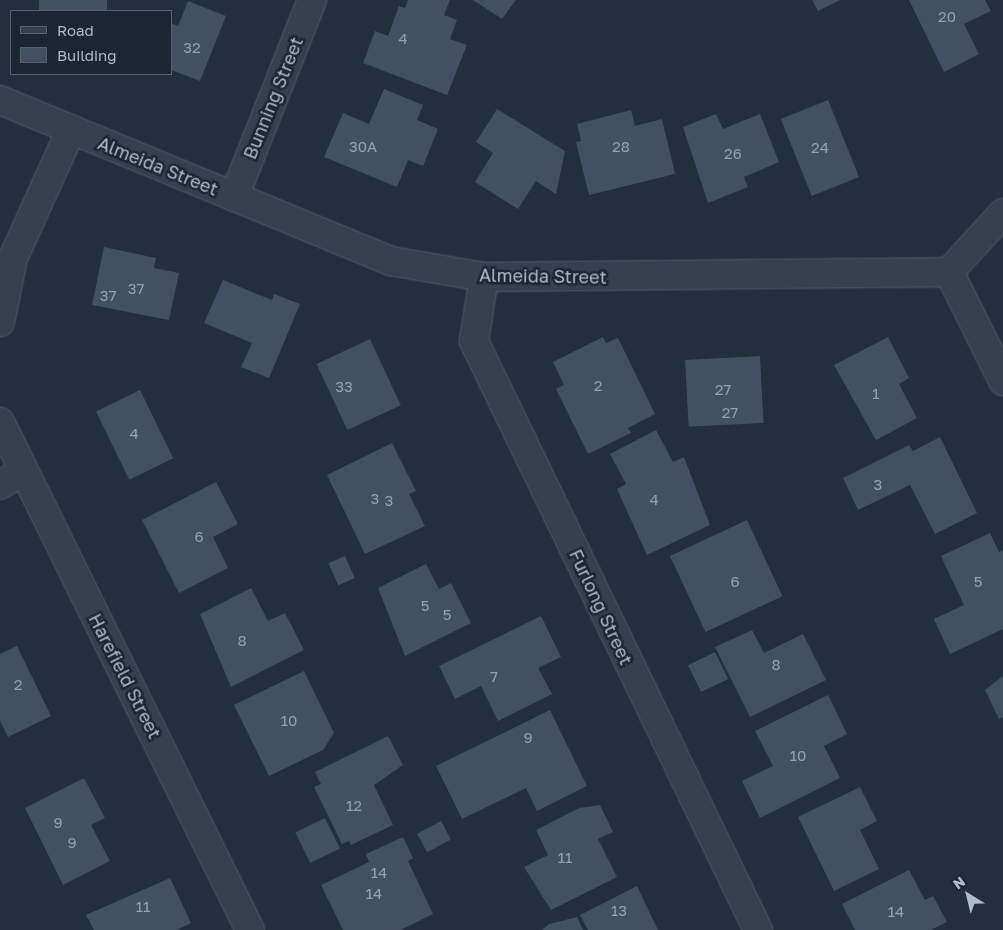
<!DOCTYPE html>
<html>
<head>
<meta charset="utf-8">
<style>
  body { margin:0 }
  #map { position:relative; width:1003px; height:930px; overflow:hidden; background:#212f3f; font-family:"Golos Text",sans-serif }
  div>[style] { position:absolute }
  .building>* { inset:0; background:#415163; transform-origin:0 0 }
  .roads { filter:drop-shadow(0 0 1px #535e6d) drop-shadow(0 0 1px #535e6d) }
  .street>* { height:28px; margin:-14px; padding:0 14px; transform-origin:14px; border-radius:14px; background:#35414f }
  span { translate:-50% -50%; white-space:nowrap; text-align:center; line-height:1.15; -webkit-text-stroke:5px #1a2634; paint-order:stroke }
  .number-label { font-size:15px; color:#95a0b0 }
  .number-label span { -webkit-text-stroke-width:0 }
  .street-label { font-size:18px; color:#b1bbca }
  .legend { position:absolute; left:10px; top:10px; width:162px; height:65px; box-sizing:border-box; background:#1a2634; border:1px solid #566270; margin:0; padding:6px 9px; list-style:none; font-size:15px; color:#b1bbca }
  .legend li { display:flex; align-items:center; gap:10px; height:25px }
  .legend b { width:25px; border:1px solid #566270 }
  .north { position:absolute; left:943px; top:870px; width:50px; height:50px; -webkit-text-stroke:4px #1a2634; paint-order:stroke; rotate:324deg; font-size:14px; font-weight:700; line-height:20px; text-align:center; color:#b1bbca }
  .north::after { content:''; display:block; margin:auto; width:18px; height:22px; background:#b1bbca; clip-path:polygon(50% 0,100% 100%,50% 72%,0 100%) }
</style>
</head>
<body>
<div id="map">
  <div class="building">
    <i style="left:39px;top:0;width:68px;height:12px"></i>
    <i style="clip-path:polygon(408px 0,450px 0,444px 15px,457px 20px,450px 39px,467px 45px,447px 95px,363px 63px,375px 31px,388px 36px,399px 6px,405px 8px)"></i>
    <i style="clip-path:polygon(473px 0,516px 0,502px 19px)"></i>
    <i style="clip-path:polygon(812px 0,840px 0,818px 11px)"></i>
    <i style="clip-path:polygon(909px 0,985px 0,991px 11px,964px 24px,979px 54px,944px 72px)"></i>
    <i style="clip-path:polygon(188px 1px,226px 16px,200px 81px,171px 70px,171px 23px,178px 26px)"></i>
    <i style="clip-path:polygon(384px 89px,423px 105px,417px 120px,438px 129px,423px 166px,408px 160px,397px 187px,324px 157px,343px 113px,369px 124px)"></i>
    <i style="left:828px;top:100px;width:83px;height:51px;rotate:68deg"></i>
    <i style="clip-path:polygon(497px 109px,565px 151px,556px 194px,536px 181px,518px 209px,475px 182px,493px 153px,476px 142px)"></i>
    <i style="clip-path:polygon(631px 110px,635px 126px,662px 119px,675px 174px,589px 195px,576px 142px,581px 141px,577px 124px)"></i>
    <i style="clip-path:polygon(716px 114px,723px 129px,760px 114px,779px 162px,744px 177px,748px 187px,708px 203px,683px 127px)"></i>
    <i style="clip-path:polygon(104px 247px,156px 258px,154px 268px,179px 273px,169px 320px,92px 305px)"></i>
    <i style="clip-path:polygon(223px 280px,272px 300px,274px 294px,300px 304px,269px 378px,241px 367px,252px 343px,204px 323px)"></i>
    <i style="clip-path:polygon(603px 337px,606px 343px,618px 338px,655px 414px,628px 428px,631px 433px,588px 454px,556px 389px,564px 385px,553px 362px)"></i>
    <i style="clip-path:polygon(888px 337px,909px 378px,899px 384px,917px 418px,876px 440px,834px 365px)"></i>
    <i style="left:370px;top:339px;width:73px;height:59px;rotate:65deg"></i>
    <i style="left:760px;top:356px;width:67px;height:75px;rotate:87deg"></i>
    <i style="left:140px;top:390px;width:76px;height:49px;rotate:64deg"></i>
    <i style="clip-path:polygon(656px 430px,673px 462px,684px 457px,710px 525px,647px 555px,617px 489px,626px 484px,610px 454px)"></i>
    <i style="clip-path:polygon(940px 437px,977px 513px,935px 534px,910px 485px,858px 510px,843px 478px,909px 445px,913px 451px)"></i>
    <i style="clip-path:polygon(392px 443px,416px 491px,409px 494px,425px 526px,365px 554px,327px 475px)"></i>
    <i style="clip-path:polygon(216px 482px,238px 524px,213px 537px,228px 568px,179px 593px,142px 520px)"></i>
    <i style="left:747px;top:520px;width:84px;height:85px;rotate:65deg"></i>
    <i style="clip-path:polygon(990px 533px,999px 552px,1003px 550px,1003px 629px,950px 654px,934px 619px,964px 605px,941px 556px)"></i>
    <i style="left:345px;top:556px;width:24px;height:18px;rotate:66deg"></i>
    <i style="clip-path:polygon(426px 564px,439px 589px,451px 583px,471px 623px,405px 656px,378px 588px)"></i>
    <i style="clip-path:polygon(251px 588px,268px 621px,285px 613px,304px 650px,231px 687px,200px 614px)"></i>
    <i style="clip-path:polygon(541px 616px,561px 657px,538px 668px,552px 694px,498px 721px,481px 686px,455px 699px,439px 666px)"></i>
    <i style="clip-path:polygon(752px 630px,764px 653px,803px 634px,826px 680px,750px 717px,715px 647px)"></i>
    <i style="clip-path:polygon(17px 646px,51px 716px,8px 737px,0 721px,0 654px)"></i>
    <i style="left:715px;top:652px;width:30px;height:30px;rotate:64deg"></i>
    <i style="clip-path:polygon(304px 671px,334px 733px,323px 750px,269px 776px,234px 705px)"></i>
    <i style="clip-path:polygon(1003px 676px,1003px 717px,999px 719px,985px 690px)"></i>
    <i style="clip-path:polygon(828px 695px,847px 734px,824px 746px,840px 778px,760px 818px,742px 781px,773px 766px,755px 731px)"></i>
    <i style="clip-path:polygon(550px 710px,587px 786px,537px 811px,526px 788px,462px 819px,436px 766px)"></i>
    <i style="clip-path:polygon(388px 736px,403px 765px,374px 785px,393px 825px,351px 845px,349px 841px,342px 844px,314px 787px,321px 784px,315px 772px)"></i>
    <i style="clip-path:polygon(84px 778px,105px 818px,91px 825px,110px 861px,63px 885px,25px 808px)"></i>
    <i style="clip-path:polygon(860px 787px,877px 821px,860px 830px,879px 869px,834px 891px,798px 817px)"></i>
    <i style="clip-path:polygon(600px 805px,613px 832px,598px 839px,617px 877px,551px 910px,524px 867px,548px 855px,536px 830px,579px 808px)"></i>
    <i style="left:325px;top:818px;width:34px;height:33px;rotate:64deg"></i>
    <i style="left:441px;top:821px;width:21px;height:27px;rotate:62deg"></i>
    <i style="clip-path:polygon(403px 837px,413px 858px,408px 861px,433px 914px,401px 930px,343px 930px,321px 885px,369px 862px,366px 854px)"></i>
    <i style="clip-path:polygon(909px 870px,925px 900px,933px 896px,947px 922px,931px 930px,855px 930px,842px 904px)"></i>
    <i style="clip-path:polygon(170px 878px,191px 923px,177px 930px,94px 930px,86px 915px)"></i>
    <i style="clip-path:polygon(637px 886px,658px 930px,588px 930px,580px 915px)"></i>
    <i style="clip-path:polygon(577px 917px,583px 930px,542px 930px,549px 924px)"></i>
  </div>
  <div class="roads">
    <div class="street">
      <i style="left:0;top:100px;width:423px;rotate:22.4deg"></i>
      <i style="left:391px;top:261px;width:94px;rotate:9.8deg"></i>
      <i style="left:484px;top:277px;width:465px;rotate:-0.6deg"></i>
      <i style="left:949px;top:272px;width:80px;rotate:-47.5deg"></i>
      <i style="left:234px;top:197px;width:212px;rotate:-68.4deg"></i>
      <i style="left:949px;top:272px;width:122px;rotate:63.6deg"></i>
      <i style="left:484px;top:277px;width:65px;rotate:98.9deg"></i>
      <i style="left:474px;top:341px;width:654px;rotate:64.26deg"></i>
      <i style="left:0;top:322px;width:65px;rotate:-78.5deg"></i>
      <i style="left:13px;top:258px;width:141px;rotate:-65.6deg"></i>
      <i style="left:0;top:422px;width:566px;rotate:63.8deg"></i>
      <i style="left:0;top:485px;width:24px;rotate:-30deg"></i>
    </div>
  </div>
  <div class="number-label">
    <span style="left:947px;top:17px">20</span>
    <span style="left:403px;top:39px">4</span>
    <span style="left:192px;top:48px">32</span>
    <span style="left:363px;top:147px">30A</span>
    <span style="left:621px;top:147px">28</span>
    <span style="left:820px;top:148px">24</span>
    <span style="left:733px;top:154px">26</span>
    <span style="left:136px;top:289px">37</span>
    <span style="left:108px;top:296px">37</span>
    <span style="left:598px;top:386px">2</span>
    <span style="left:344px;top:387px">33</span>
    <span style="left:723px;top:390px">27</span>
    <span style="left:876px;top:394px">1</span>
    <span style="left:730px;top:413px">27</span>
    <span style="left:134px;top:434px">4</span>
    <span style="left:878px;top:485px">3</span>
    <span style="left:375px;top:499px">3</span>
    <span style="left:654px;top:500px">4</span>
    <span style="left:389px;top:501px">3</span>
    <span style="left:199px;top:537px">6</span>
    <span style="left:735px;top:582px">6</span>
    <span style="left:978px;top:582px">5</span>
    <span style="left:425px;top:606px">5</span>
    <span style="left:447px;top:615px">5</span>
    <span style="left:242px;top:641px">8</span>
    <span style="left:776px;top:665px">8</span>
    <span style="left:494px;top:677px">7</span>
    <span style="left:18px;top:685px">2</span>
    <span style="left:289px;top:721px">10</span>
    <span style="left:528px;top:738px">9</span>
    <span style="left:798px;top:756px">10</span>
    <span style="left:354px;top:806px">12</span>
    <span style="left:58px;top:823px">9</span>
    <span style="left:72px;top:843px">9</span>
    <span style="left:565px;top:858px">11</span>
    <span style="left:379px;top:873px">14</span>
    <span style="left:374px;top:894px">14</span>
    <span style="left:143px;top:907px">11</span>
    <span style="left:619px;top:911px">13</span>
    <span style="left:896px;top:912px">14</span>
  </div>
  <div class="street-label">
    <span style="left:273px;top:98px;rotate:-68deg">Bunning Street</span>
    <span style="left:158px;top:166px;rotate:22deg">Almeida Street</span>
    <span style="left:543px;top:276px;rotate:1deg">Almeida Street</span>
    <span style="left:601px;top:607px;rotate:65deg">Furlong Street</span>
    <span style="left:125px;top:676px;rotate:63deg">Harefield Street</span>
  </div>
  <ul class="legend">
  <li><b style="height:6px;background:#35414f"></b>Road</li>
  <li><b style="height:14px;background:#415163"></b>Building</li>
  </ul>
  <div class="north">N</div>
</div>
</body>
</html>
